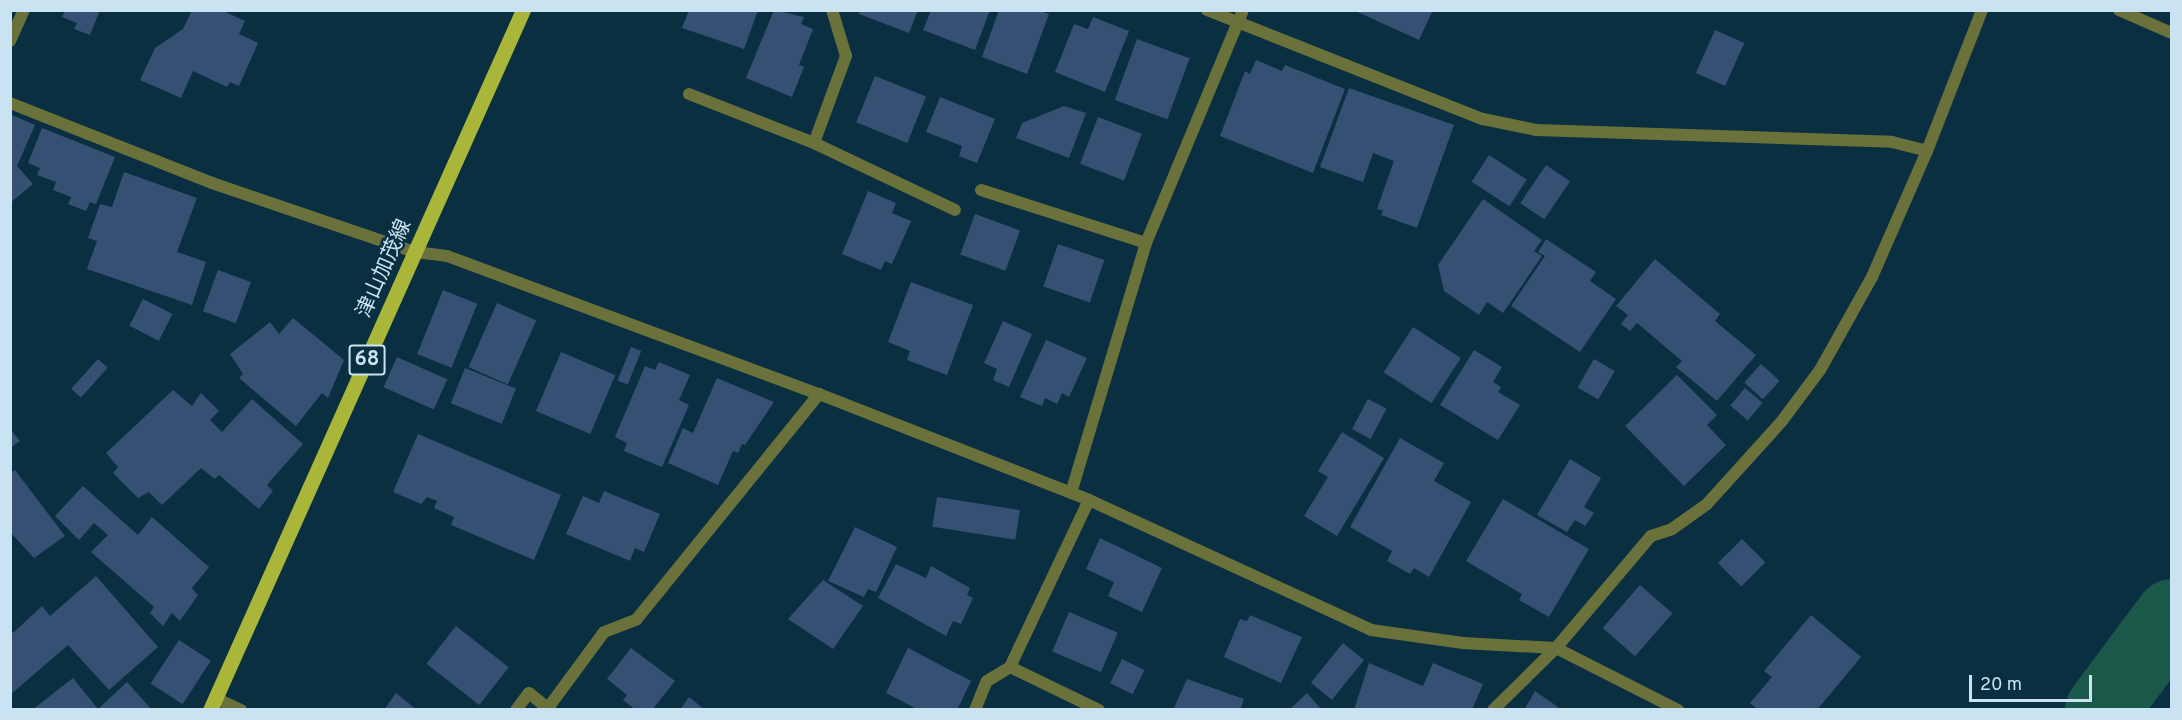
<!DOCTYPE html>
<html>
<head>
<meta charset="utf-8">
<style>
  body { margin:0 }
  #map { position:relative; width:2182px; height:720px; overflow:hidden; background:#092f41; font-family:Overpass,"Noto Sans JP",sans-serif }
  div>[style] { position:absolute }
  .river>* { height:74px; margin:-37px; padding:0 37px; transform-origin:37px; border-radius:37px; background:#1a584a }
  .building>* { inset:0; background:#355073; transform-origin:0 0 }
  .street>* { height:12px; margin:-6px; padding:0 6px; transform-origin:6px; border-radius:6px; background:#6a713b }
  .primary>* { height:15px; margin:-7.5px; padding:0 7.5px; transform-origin:7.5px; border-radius:7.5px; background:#aab63a }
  span { translate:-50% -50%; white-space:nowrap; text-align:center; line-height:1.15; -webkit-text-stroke:5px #092f41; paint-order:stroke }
  .shield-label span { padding:2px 4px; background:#092f41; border:2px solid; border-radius:4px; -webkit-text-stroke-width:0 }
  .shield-label { font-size:20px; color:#cae3f2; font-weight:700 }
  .street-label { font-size:21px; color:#cae3f2 }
  .frame { position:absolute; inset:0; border:12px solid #cae3f2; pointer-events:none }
  .scale { position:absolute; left:1969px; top:675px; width:123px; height:27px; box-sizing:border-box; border:3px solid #cae3f2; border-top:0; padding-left:8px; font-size:18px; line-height:21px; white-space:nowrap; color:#cae3f2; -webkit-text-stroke:4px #092f41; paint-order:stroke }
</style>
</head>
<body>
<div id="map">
  <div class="river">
    <i style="left:2102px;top:710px;width:117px;rotate:-53.3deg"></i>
  </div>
  <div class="building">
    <i style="clip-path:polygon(65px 10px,100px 10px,90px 35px,74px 29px,77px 23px,62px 17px)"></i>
    <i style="clip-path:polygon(192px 10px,221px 10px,245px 21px,239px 34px,258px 43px,239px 86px,230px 82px,227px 87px,193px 71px,181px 98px,140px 80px,155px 48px,183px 29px)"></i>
    <i style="clip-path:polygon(689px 10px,758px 10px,744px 49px,682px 28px)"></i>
    <i style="clip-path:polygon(774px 10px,804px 17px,801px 24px,813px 29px,799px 65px,804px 67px,792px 97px,746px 78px)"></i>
    <i style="clip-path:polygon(861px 10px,918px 10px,909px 33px,859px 14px)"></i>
    <i style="clip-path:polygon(931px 10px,990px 10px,975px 50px,923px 30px)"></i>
    <i style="clip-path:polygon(999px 10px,1038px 10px,1049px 14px,1027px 74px,982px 57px)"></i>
    <i style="clip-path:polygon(1353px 10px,1433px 10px,1419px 40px)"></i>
    <i style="clip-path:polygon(1093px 17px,1129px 31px,1105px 92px,1055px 72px,1074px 24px,1088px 29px)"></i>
    <i style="left:1715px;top:30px;width:32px;height:47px;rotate:24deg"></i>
    <i style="left:1137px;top:39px;width:56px;height:65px;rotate:20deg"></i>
    <i style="clip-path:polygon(1256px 60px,1282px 71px,1285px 65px,1345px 89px,1313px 173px,1220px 136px,1245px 71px,1250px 74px)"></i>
    <i style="left:875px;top:76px;width:55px;height:50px;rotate:22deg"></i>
    <i style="clip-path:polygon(1349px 88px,1454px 125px,1417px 228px,1381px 215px,1383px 210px,1377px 209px,1394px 161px,1373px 153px,1363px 182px,1320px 167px)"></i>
    <i style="clip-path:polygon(940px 97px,995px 119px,977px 163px,959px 156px,962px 146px,926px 132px)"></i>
    <i style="clip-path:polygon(1064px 106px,1086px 113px,1069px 158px,1016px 138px,1022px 123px)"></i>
    <i style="clip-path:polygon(10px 114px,35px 125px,17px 166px,33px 184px,10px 203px)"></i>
    <i style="left:1098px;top:117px;width:47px;height:50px;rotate:21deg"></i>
    <i style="clip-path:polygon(42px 128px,115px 157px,96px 204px,90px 202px,86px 211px,68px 204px,71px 197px,53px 190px,56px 182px,37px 175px,40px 168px,28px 163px)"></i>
    <i style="left:1489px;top:155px;width:45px;height:32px;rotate:33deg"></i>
    <i style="left:1546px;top:165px;width:29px;height:46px;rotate:34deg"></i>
    <i style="clip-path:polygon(124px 172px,197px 198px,177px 252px,206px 262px,192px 305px,87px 269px,97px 241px,88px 238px,100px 204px,112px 207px)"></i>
    <i style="clip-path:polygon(868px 191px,896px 203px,892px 213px,911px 221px,892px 264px,885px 261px,881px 270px,842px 254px)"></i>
    <i style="clip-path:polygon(1483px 199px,1542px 240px,1534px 251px,1542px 256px,1503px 313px,1487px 302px,1479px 315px,1444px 291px,1438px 265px)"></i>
    <i style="left:975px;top:214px;width:48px;height:43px;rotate:20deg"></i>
    <i style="clip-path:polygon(1546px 239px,1596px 272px,1590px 281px,1616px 299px,1580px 352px,1511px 306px,1545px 256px,1538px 252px)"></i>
    <i style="left:1058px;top:244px;width:49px;height:45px;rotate:19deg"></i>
    <i style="clip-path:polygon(1655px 259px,1720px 314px,1715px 321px,1756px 355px,1717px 401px,1676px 367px,1682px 361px,1637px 323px,1630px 331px,1621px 324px,1628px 315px,1616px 306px)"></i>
    <i style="left:218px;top:270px;width:35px;height:44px;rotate:20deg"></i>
    <i style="clip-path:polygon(911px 282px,973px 305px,947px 375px,907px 360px,910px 351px,888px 342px)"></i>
    <i style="left:443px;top:290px;width:37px;height:69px;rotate:22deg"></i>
    <i style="left:143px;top:299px;width:33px;height:30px;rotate:27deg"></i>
    <i style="left:497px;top:303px;width:43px;height:70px;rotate:24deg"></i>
    <i style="clip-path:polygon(293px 318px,344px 360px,328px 398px,322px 393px,296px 426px,239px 378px,243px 374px,230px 354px,270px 322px,279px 334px)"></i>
    <i style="clip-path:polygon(1003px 321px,1032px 334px,1009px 387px,993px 380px,997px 369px,984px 363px)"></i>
    <i style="left:1413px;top:327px;width:57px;height:54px;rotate:33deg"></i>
    <i style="clip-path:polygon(1046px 340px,1087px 358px,1069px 397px,1062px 393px,1057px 404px,1045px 398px,1042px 406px,1020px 397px)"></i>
    <i style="left:631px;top:347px;width:11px;height:36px;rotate:22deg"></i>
    <i style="clip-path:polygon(1474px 350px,1502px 367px,1493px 382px,1501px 387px,1498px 392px,1520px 405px,1498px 440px,1440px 405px)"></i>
    <i style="left:561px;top:352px;width:59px;height:64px;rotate:23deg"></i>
    <i style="left:397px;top:357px;width:55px;height:33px;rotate:24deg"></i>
    <i style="left:98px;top:359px;width:13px;height:40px;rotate:42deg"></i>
    <i style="left:1594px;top:359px;width:24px;height:33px;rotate:30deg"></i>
    <i style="clip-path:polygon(659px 362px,690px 375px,679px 400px,689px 405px,662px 467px,624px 451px,627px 443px,615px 437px,645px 366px,655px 370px)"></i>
    <i style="left:1761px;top:364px;width:25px;height:25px;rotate:42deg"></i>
    <i style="left:465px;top:368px;width:55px;height:38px;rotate:22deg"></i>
    <i style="clip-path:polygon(1677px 375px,1717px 415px,1707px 425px,1726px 445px,1684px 486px,1625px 426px)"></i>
    <i style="clip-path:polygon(717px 378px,774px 402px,745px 445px,742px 444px,738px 453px,733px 451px,718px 485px,668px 463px,683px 428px,693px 433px)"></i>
    <i style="left:1745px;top:388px;width:23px;height:23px;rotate:40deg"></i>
    <i style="clip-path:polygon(173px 390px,192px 406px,201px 393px,219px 411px,210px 420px,222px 432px,252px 399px,303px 444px,267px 485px,273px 491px,259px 509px,219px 475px,215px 479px,201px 468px,162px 505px,149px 492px,138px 498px,113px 473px,118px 467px,106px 453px)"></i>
    <i style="left:1368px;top:399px;width:21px;height:34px;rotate:28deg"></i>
    <i style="clip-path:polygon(10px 429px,20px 441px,10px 448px)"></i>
    <i style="clip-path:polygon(1342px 432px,1384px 458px,1337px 536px,1304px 516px,1328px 477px,1318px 471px)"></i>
    <i style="clip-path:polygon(418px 434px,561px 495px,534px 560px,451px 525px,454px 517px,434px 508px,437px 501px,427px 497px,421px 504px,393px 492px)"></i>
    <i style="clip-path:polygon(1400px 438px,1444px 463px,1434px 481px,1471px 502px,1429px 577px,1414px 568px,1410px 574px,1387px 561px,1392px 551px,1350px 527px)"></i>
    <i style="clip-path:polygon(1570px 459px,1601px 478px,1584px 507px,1594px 513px,1585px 526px,1575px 520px,1567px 532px,1537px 515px)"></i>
    <i style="clip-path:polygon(15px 470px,65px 536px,34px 558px,10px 532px,10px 473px)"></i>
    <i style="clip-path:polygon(83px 486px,138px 535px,152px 517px,209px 567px,192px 588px,198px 595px,180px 621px,172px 613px,163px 626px,150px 613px,154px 607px,91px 552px,108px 535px,94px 523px,79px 540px,55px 516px)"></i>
    <i style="clip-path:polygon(604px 491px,660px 514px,644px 552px,635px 548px,630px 561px,566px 534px,583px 496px,599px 503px)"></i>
    <i style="left:937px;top:497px;width:84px;height:30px;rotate:9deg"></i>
    <i style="clip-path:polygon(1503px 499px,1589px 549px,1549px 617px,1519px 600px,1522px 594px,1466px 561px)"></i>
    <i style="clip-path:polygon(855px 527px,897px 547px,876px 592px,868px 589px,864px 597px,828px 581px)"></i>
    <i style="clip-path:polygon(1100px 538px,1162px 568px,1142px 612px,1108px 596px,1114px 582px,1086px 569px)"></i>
    <i style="left:1742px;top:539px;width:33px;height:34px;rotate:45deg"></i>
    <i style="clip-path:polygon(896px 564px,926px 578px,931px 566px,970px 588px,967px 595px,973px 598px,961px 624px,953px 621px,946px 636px,878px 598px)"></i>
    <i style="clip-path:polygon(96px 576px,158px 647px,109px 690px,68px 645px,10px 695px,10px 629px,13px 633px,42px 606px,50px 616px)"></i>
    <i style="clip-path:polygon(823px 580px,863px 606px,833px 649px,788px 619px)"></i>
    <i style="left:1640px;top:585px;width:43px;height:57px;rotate:41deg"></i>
    <i style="left:1069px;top:612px;width:53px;height:43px;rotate:23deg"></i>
    <i style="clip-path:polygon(1250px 615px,1302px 637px,1281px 683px,1224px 657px,1240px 619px,1247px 621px)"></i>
    <i style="clip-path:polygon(1811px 615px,1861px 657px,1817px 710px,1758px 710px,1750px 703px,1772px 677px,1764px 671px)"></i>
    <i style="left:456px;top:626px;width:67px;height:48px;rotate:38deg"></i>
    <i style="left:179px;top:640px;width:38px;height:52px;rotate:33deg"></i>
    <i style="left:1343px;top:643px;width:27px;height:51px;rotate:39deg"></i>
    <i style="clip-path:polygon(631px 648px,675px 681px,652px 710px,636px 710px,623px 700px,627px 695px,607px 679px)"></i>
    <i style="clip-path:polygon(908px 648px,971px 681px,957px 710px,919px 710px,886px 693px)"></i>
    <i style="left:1122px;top:659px;width:25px;height:27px;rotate:26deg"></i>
    <i style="clip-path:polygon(1369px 663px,1423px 686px,1433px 663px,1483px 684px,1472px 710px,1354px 710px)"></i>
    <i style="clip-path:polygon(73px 678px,98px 709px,127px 682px,152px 710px,32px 710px)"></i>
    <i style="clip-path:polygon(1187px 679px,1244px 699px,1240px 710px,1173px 710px)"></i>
    <i style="clip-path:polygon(1535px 691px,1558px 707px,1556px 710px,1524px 710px)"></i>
    <i style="clip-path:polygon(396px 693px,417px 710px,384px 710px)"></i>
    <i style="clip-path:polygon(1307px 693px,1322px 710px,1289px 710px)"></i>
    <i style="clip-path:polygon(689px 697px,705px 710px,680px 710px)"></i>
  </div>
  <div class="street">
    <i style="left:1207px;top:10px;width:297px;rotate:21.6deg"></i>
    <i style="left:1483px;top:119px;width:54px;rotate:11.7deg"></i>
    <i style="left:1536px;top:130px;width:356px;rotate:1.9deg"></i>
    <i style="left:1892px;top:142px;width:36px;rotate:14deg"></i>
    <i style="left:1927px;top:151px;width:151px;rotate:-68.7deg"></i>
    <i style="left:2119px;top:10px;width:58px;rotate:23.5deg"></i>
    <i style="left:10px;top:41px;width:34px;rotate:-66deg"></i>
    <i style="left:689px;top:94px;width:134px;rotate:21.4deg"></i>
    <i style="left:814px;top:143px;width:93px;rotate:-69.8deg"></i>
    <i style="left:846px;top:56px;width:48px;rotate:-106.9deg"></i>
    <i style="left:10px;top:103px;width:217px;rotate:21.6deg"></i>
    <i style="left:212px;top:183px;width:214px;rotate:18.8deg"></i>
    <i style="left:415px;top:252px;width:32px;rotate:7deg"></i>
    <i style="left:447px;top:256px;width:397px;rotate:20.4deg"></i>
    <i style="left:819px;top:394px;width:290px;rotate:21.4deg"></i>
    <i style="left:1089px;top:500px;width:311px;rotate:24.7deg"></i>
    <i style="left:1371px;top:630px;width:93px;rotate:8deg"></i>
    <i style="left:1463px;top:643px;width:93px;rotate:3.1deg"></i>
    <i style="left:1556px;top:648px;width:137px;rotate:26.9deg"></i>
    <i style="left:814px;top:143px;width:156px;rotate:25.4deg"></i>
    <i style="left:981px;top:190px;width:173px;rotate:17.8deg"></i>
    <i style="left:1071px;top:493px;width:261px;rotate:-73.3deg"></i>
    <i style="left:1146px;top:243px;width:252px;rotate:-67.4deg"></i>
    <i style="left:1010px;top:667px;width:99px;rotate:25.8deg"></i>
    <i style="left:215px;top:698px;width:29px;rotate:25deg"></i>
    <i style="left:548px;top:708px;width:94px;rotate:-53.6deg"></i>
    <i style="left:604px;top:632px;width:34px;rotate:-21deg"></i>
    <i style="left:636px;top:620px;width:291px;rotate:-51deg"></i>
    <i style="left:516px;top:710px;width:21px;rotate:-53deg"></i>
    <i style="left:529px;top:693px;width:27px;rotate:39deg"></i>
    <i style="left:975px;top:710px;width:31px;rotate:-68deg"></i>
    <i style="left:987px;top:681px;width:27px;rotate:-31deg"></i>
    <i style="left:1010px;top:667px;width:185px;rotate:-64.7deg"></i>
    <i style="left:1493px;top:710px;width:88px;rotate:-44.5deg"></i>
    <i style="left:1556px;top:648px;width:147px;rotate:-49.7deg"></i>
    <i style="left:1651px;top:536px;width:22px;rotate:-18deg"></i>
    <i style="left:1672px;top:529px;width:43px;rotate:-35.5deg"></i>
    <i style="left:1707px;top:504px;width:112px;rotate:-47.9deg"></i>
    <i style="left:1782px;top:421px;width:64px;rotate:-53.3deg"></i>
    <i style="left:1820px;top:370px;width:107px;rotate:-60.8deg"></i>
    <i style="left:1872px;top:277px;width:137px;rotate:-66.4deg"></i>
  </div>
  <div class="primary">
    <i style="left:210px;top:710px;width:767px;rotate:-65.91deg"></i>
  </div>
  <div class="shield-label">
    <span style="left:367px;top:360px">68</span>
  </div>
  <div class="street-label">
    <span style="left:385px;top:269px;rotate:-66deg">津山加茂線</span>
  </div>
  <div class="frame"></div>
  <div class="scale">20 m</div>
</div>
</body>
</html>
